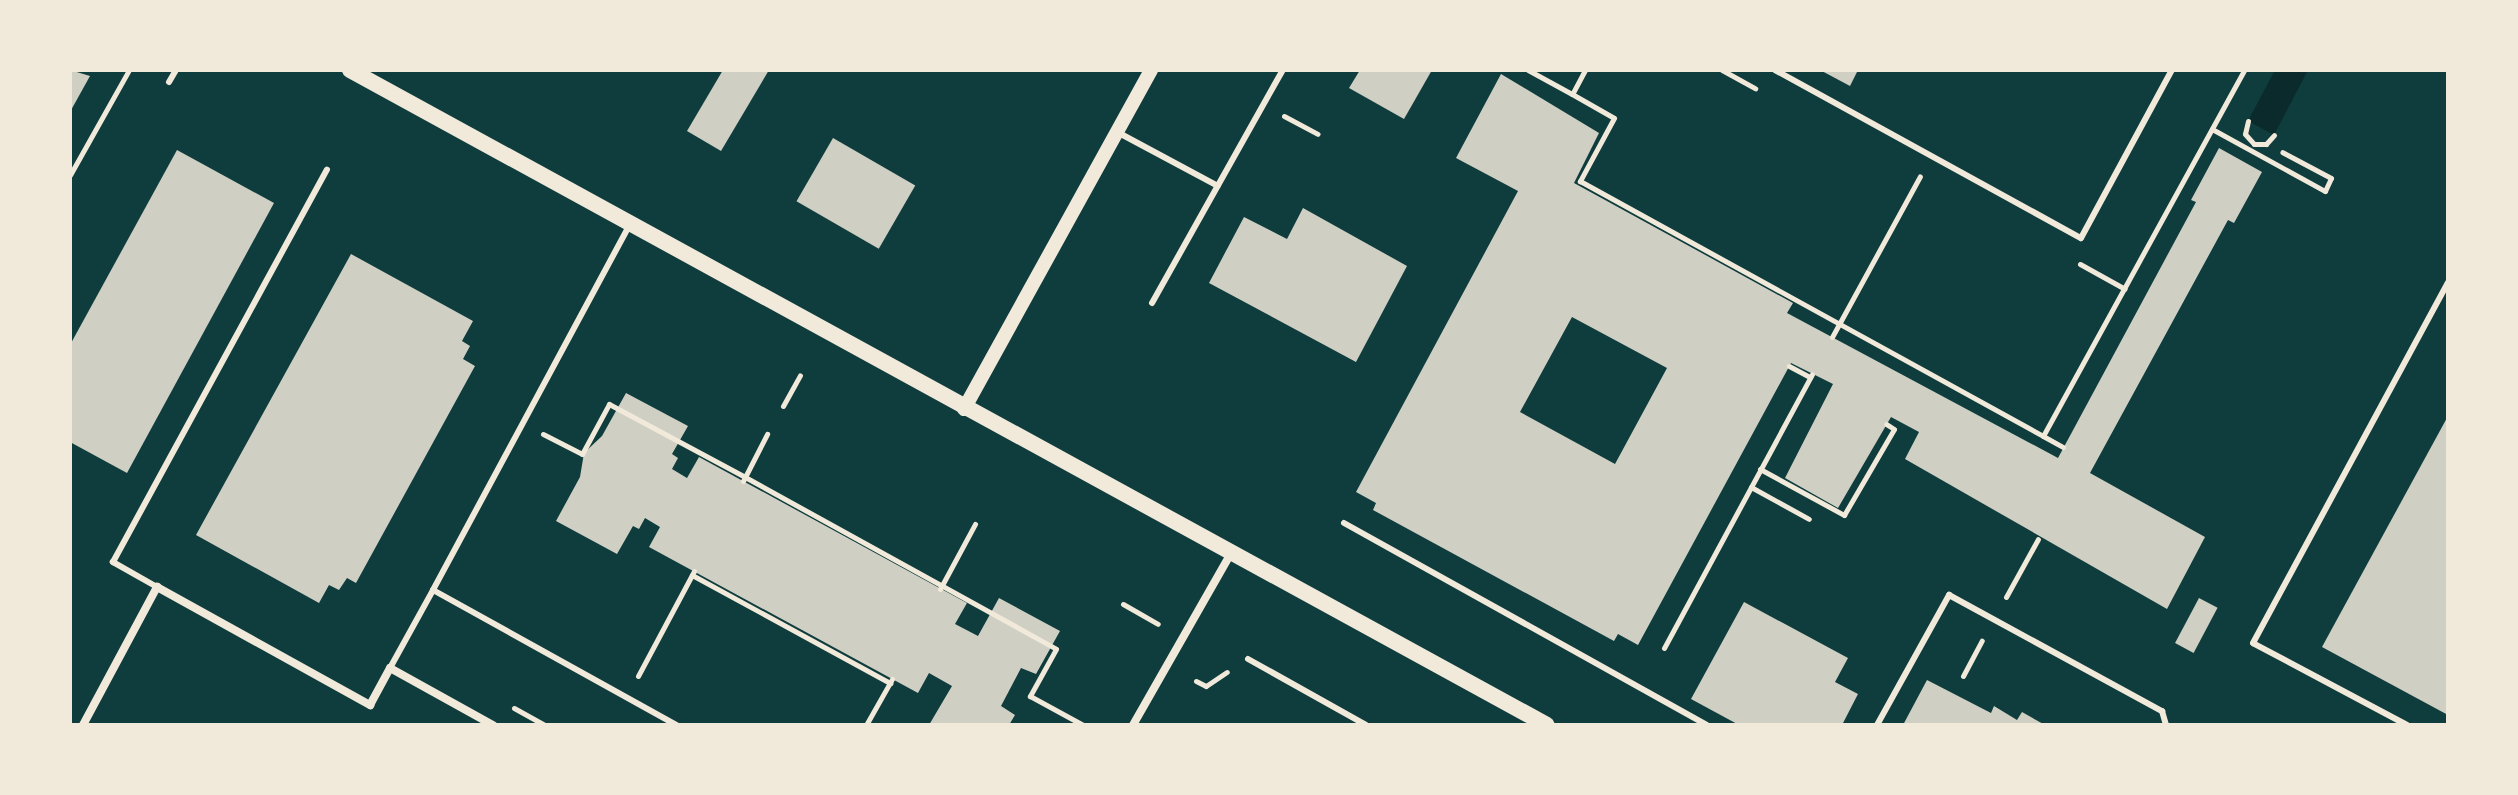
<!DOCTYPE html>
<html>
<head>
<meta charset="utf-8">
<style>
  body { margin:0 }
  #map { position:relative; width:2518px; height:795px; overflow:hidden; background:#0f3d3e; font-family:"Archivo Narrow",sans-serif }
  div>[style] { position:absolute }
  .water>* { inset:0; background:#0a2a2b }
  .building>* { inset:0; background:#cfcfc3; transform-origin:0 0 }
  .path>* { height:5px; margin:-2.5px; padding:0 2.5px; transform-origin:2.5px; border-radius:2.5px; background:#f1e9da }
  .service>* { height:6px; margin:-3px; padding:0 3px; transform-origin:3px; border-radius:3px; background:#f1e9da }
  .minor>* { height:8px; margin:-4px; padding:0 4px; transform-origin:4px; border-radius:4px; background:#f1e9da }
  .tertiary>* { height:14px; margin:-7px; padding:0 7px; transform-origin:7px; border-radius:7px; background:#f1e9da }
  .secondary>* { height:16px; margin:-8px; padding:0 8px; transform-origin:8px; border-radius:8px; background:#f1e9da }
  span { translate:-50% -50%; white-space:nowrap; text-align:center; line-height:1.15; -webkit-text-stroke:6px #f1e9da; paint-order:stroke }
  .frame { position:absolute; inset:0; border:72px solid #f1e9da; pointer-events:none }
</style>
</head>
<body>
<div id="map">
  <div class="water">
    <i style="clip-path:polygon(2275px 70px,2308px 70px,2274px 135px,2248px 121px)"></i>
  </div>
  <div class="building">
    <i style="clip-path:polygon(70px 70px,90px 76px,70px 112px)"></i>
    <i style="clip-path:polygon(723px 70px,769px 70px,721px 151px,687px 131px)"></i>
    <i style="clip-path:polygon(1360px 70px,1432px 70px,1404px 119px,1349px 88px)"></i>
    <i style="clip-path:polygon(1820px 70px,1858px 70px,1850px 86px)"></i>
    <i style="clip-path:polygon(evenodd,1501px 74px,1599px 133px,1574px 183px,1793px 303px,1787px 313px,2058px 458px,2196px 202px,2191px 200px,2219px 148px,2262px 172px,2234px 223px,2228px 220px,2090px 473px,2205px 537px,2167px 609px,1905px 459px,1919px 432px,1891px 417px,1838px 508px,1785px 478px,1833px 384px,1791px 363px,1638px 645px,1618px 634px,1614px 641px,1373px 510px,1376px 503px,1356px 492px,1518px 191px,1456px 158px,1501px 74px,1572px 317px,1667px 368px,1615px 464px,1520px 412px,1572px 317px)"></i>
    <i style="left:833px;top:138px;width:95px;height:73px;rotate:30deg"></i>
    <i style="clip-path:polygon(177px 150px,274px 203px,127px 473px,70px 442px,70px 345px)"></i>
    <i style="clip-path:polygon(1303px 208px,1407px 266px,1356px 362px,1209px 283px,1244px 217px,1287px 239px)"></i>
    <i style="clip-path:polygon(351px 254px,473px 321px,462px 341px,470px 346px,463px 359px,475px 366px,356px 583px,347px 578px,339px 590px,329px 585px,319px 603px,196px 535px)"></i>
    <i style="clip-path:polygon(626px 393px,688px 426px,672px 454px,678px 458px,672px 469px,687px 478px,699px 457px,967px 603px,955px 624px,978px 636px,999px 598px,1060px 631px,1036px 674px,1021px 668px,1001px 706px,1015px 715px,1009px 725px,929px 725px,952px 686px,929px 673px,918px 693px,649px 547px,660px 527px,645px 518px,639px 529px,633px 526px,617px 554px,556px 521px,580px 477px,584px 453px,602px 436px)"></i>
    <i style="clip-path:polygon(2448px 416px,2448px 715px,2322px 647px)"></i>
    <i style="left:2199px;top:598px;width:21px;height:51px;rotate:28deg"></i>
    <i style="clip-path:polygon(1744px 602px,1848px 658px,1835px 682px,1858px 694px,1842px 725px,1739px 725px,1691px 699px)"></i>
    <i style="clip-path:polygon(1927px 680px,1991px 713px,1994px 706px,2017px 720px,2022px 712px,2045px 725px,1903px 725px)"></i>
  </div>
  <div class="path">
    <i style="left:1528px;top:70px;width:50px;rotate:28.6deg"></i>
    <i style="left:1585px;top:70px;width:27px;rotate:118deg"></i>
    <i style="left:1572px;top:94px;width:48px;rotate:29.7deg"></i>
    <i style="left:1614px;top:118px;width:72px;rotate:118.4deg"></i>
    <i style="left:1580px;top:181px;width:529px;rotate:28.84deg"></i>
    <i style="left:2043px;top:436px;width:418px;rotate:-61.2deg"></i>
    <i style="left:1722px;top:70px;width:38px;rotate:29deg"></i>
    <i style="left:1284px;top:116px;width:38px;rotate:28deg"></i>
    <i style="left:2248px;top:121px;width:13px;rotate:103deg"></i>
    <i style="left:2245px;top:134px;width:13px;rotate:48deg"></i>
    <i style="left:2254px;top:144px;width:12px"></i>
    <i style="left:2266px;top:144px;width:12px;rotate:-48deg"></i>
    <i style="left:2212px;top:129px;width:129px;rotate:28.8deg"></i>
    <i style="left:2325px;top:191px;width:14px;rotate:-65deg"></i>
    <i style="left:2331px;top:178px;width:55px;rotate:-152deg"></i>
    <i style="left:70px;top:175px;width:120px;rotate:-60.7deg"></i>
    <i style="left:2080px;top:264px;width:51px;rotate:29.1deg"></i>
    <i style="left:1832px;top:337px;width:183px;rotate:-61.3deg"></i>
    <i style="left:1789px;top:366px;width:24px;rotate:28deg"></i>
    <i style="left:783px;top:406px;width:35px;rotate:-61deg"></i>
    <i style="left:543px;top:434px;width:44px;rotate:27.1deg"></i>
    <i style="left:582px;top:454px;width:57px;rotate:-61.6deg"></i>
    <i style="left:609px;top:404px;width:154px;rotate:28.2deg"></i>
    <i style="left:745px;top:477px;width:355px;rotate:28.9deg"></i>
    <i style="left:1056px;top:649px;width:54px;rotate:119deg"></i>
    <i style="left:1030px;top:696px;width:60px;rotate:28.7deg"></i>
    <i style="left:2043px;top:436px;width:23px;rotate:29deg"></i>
    <i style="left:1760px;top:469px;width:96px;rotate:28.7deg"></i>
    <i style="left:1844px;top:515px;width:99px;rotate:-59.8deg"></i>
    <i style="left:1894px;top:429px;width:9px;rotate:-148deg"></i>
    <i style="left:743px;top:481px;width:53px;rotate:-62.9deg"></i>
    <i style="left:1751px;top:487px;width:66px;rotate:28.9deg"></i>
    <i style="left:692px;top:575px;width:226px;rotate:28.6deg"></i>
    <i style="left:940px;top:589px;width:74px;rotate:-61.7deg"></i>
    <i style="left:2006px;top:597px;width:66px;rotate:-61.1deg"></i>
    <i style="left:1123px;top:604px;width:40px;rotate:29.7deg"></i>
    <i style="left:1664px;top:648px;width:311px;rotate:-61.6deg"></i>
    <i style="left:638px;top:676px;width:119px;rotate:-61.9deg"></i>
    <i style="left:1963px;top:676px;width:40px;rotate:-62deg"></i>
    <i style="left:1196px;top:681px;width:11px;rotate:27deg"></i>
    <i style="left:1206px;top:686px;width:25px;rotate:-34deg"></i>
    <i style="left:514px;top:708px;width:35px;rotate:29deg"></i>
    <i style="left:866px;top:725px;width:53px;rotate:-60.5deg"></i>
  </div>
  <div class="service">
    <i style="left:1775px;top:70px;width:349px;rotate:28.8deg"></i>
    <i style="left:2081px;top:238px;width:191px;rotate:-61.6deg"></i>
    <i style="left:169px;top:82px;width:14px;rotate:-60deg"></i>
    <i style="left:1119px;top:133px;width:112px;rotate:28.2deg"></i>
    <i style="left:629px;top:226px;width:413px;rotate:118.3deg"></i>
    <i style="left:433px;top:590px;width:279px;rotate:29deg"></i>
    <i style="left:1152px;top:303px;width:267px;rotate:-60.7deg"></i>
    <i style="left:1344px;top:523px;width:415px;rotate:29.1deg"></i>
    <i style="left:157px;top:587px;width:51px;rotate:-150.4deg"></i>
    <i style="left:113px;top:562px;width:447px;rotate:-61.4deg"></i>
    <i style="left:1248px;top:659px;width:135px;rotate:29.2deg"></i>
    <i style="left:390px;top:668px;width:89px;rotate:-61.1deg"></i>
    <i style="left:1877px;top:725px;width:149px;rotate:-61deg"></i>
    <i style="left:1949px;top:595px;width:243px;rotate:28.6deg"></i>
    <i style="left:2162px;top:711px;width:15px;rotate:74deg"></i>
    <i style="left:2407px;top:725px;width:174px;rotate:-152deg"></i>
    <i style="left:2253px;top:643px;width:410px;rotate:-61.6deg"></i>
  </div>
  <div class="minor">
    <i style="left:83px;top:725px;width:157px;rotate:-61.8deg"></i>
    <i style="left:157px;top:587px;width:244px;rotate:29deg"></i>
    <i style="left:370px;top:705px;width:42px;rotate:-61.6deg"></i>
    <i style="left:390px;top:668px;width:118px;rotate:29deg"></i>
    <i style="left:1133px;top:725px;width:198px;rotate:-60.3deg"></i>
  </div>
  <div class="tertiary">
    <i style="left:964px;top:409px;width:387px;rotate:-61.1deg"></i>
  </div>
  <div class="secondary">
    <i style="left:350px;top:70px;width:1364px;rotate:28.69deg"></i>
  </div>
  <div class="frame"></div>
</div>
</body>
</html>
